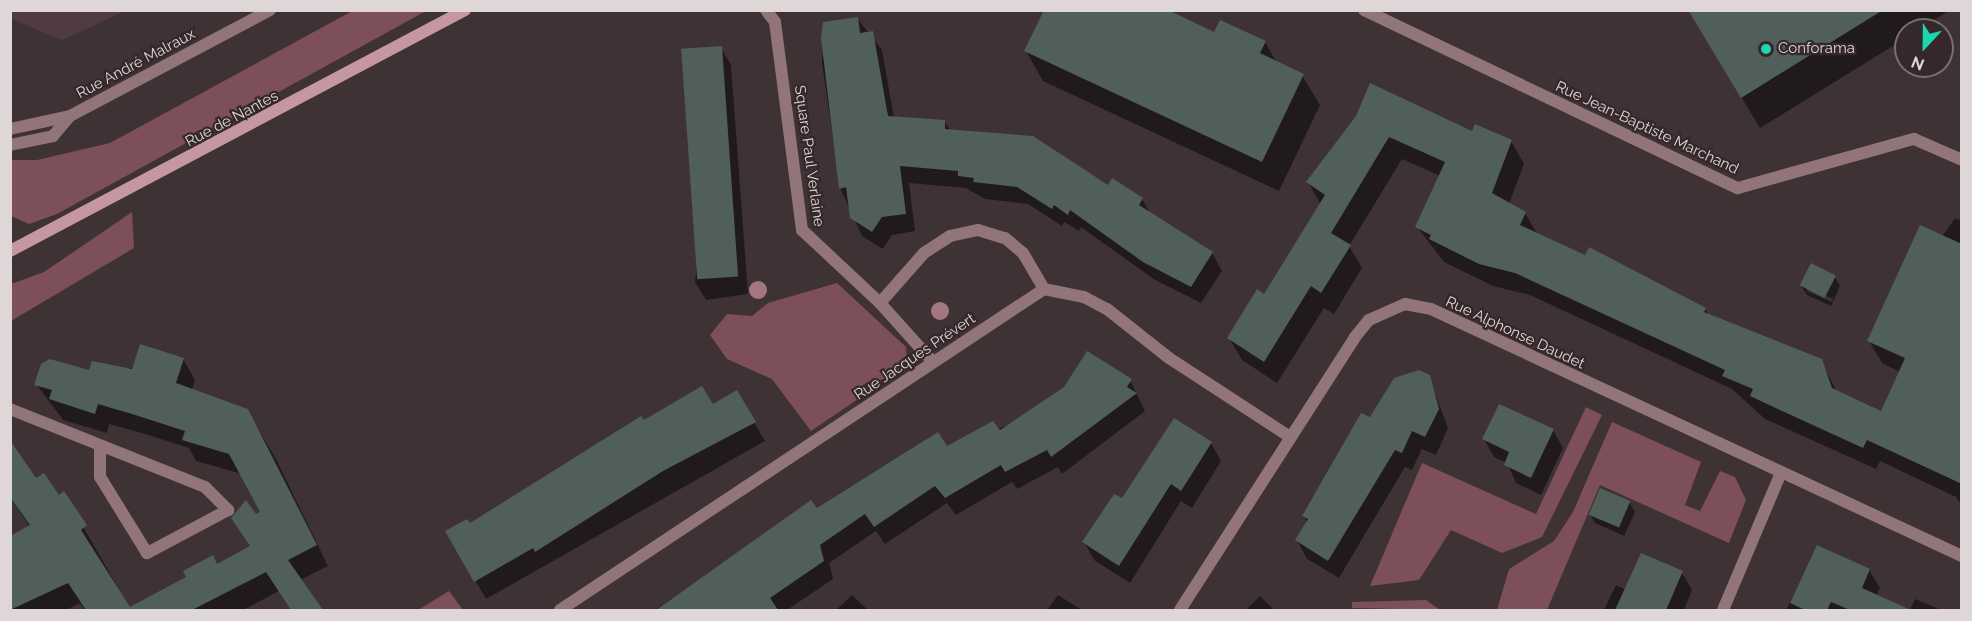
<!DOCTYPE html>
<html>
<head>
<meta charset="utf-8">
<style>
  body { margin:0 }
  #map { position:relative; width:1972px; height:621px; overflow:hidden; background:#3f3235; font-family:Raleway,sans-serif }
  div>[style] { position:absolute }
  .built>* { inset:0; background:#4f3b40 }
  .green>* { inset:0; background:#7c4f5a }
  .shadow>* { inset:0; background:#0007 }
  .building>* { inset:0; background:#505f5a; transform-origin:0 0 }
  .service>* { height:12px; margin:-6px; padding:0 6px; transform-origin:6px; border-radius:6px; background:#91757b }
  .minor>* { height:12px; margin:-6px; padding:0 6px; transform-origin:6px; border-radius:6px; background:#91757b }
  .secondary>* { height:12px; margin:-6px; padding:0 6px; transform-origin:6px; border-radius:6px; background:#c497a1 }
  .trees>* { width:18px; height:18px; margin:-9px; border-radius:50%; background:#a47680 }
  .dots>* { width:16px; height:16px; translate:-50% -50%; box-sizing:border-box; border:3px solid #35282b; border-radius:50% }
  span { translate:-50% -50%; white-space:nowrap; text-align:center; line-height:1.15; -webkit-text-stroke:4.5px #35282b; paint-order:stroke }
  .poi-label { font-size:15px; color:#dfd6d8 }
  .left { translate:0 -50%; text-align:left }
  .street-label { font-size:15px; color:#dfd6d8 }
  .frame { position:absolute; inset:0; border:12px solid #dfd6d8; pointer-events:none }
  .north { position:absolute; left:1894px; top:18px; width:60px; height:60px; box-sizing:border-box; background:#35282b; border:2px solid #796e70; border-radius:50%; rotate:202deg; font-size:16px; font-weight:700; line-height:24px; text-align:center; color:#dfd6d8 }
  .north::after { content:''; display:block; margin:auto; width:21px; height:27px; background:#1ed5b1; clip-path:polygon(50% 0,100% 100%,50% 72%,0 100%) }
</style>
</head>
<body>
<div id="map">
  <div class="built">
    <i style="clip-path:polygon(10px 11px,11px 10px,126px 11px,62px 40px,11px 19px)"></i>
  </div>
  <div class="green">
    <i style="clip-path:polygon(354px 10px,426px 11px,57px 214px,29px 224px,11px 216px,11px 160px,37px 160px,110px 143px)"></i>
    <i style="clip-path:polygon(132px 212px,134px 248px,11px 321px,11px 284px,44px 272px)"></i>
    <i style="clip-path:polygon(837px 283px,906px 347px,907px 359px,902px 369px,811px 431px,772px 379px,727px 359px,710px 335px,727px 314px,752px 316px,768px 303px)"></i>
    <i style="clip-path:polygon(1586px 407px,1602px 415px,1542px 537px,1502px 553px,1451px 530px,1419px 580px,1370px 586px,1422px 463px,1536px 514px)"></i>
    <i style="clip-path:polygon(1612px 422px,1701px 462px,1685px 505px,1700px 511px,1720px 471px,1735px 477px,1746px 500px,1729px 543px,1600px 485px,1547px 610px,1497px 610px,1509px 569px,1554px 541px,1573px 512px)"></i>
    <i style="clip-path:polygon(449px 591px,463px 610px,418px 610px)"></i>
    <i style="clip-path:polygon(1426px 600px,1440px 610px,1352px 608px,1352px 602px)"></i>
  </div>
  <div class="shadow">
    <i style="clip-path:polygon(1688px 10px,1950px 10px,1918px 30px,1906px 30px,1906px 38px,1760px 128px)"></i>
    <i style="clip-path:polygon(857px 18px,882px 50px,894px 118px,945px 122px,950px 130px,1142px 199px,1151px 215px,1212px 253px,1222px 271px,1201px 303px,1155px 280px,1081px 227px,1079px 231px,1064px 222px,1062px 226px,1028px 204px,985px 199px,966px 188px,909px 183px,915px 231px,892px 235px,883px 249px,862px 236px,840px 188px,822px 63px,824px 23px)"></i>
    <i style="clip-path:polygon(1215px 34px,1265px 42px,1277px 63px,1302px 75px,1320px 105px,1279px 191px,1043px 81px,1026px 51px)"></i>
    <i style="clip-path:polygon(721px 48px,731px 65px,748px 294px,706px 300px,695px 282px)"></i>
    <i style="clip-path:polygon(1357px 117px,1511px 141px,1524px 164px,1509px 204px,1525px 213px,1538px 235px,1705px 309px,1709px 316px,1821px 361px,1837px 392px,1881px 413px,1900px 372px,1882px 363px,1869px 341px,1955px 218px,1962px 221px,1962px 506px,1956px 497px,1880px 461px,1876px 469px,1765px 419px,1732px 389px,1530px 295px,1493px 286px,1444px 262px,1417px 227px,1440px 176px,1402px 159px,1349px 246px,1362px 268px,1334px 314px,1324px 308px,1277px 383px,1242px 360px,1229px 338px,1265px 296px,1321px 205px,1308px 182px)"></i>
    <i style="clip-path:polygon(evenodd,1835px 277px,1840px 286px,1831px 306px,1807px 295px,1801px 286px,1835px 277px,1807px 288px,1833px 299px,1832px 302px,1807px 291px,1807px 288px)"></i>
    <i style="clip-path:polygon(183px 359px,195px 380px,192px 390px,247px 410px,276px 459px,328px 566px,300px 580px,321px 610px,292px 610px,279px 591px,243px 610px,85px 610px,80px 603px,66px 610px,10px 610px,10px 537px,30px 527px,10px 497px,35px 481px,58px 497px,64px 493px,130px 609px,251px 547px,233px 517px,246px 502px,255px 516px,262px 512px,242px 474px,196px 461px,189px 448px,145px 434px,109px 424px,107px 433px,63px 420px,36px 384px)"></i>
    <i style="clip-path:polygon(1429px 377px,1448px 428px,1436px 455px,1422px 449px,1412px 470px,1405px 467px,1339px 578px,1307px 559px,1297px 540px,1307px 522px,1304px 516px,1370px 419px)"></i>
    <i style="clip-path:polygon(1130px 380px,1145px 411px,1062px 474px,1058px 467px,1017px 489px,1012px 482px,956px 515px,947px 503px,885px 544px,876px 531px,829px 563px,833px 579px,787px 610px,655px 610px,811px 502px,817px 510px,946px 448px)"></i>
    <i style="clip-path:polygon(736px 392px,765px 441px,486px 599px,447px 532px,469px 525px,643px 422px,713px 406px)"></i>
    <i style="clip-path:polygon(1553px 430px,1563px 448px,1541px 495px,1516px 483px,1507px 463px,1494px 457px,1484px 439px)"></i>
    <i style="clip-path:polygon(1211px 443px,1221px 461px,1192px 508px,1181px 501px,1130px 583px,1094px 560px,1084px 542px,1122px 501px)"></i>
    <i style="clip-path:polygon(1601px 490px,1629px 502px,1635px 512px,1624px 536px,1595px 523px,1590px 514px)"></i>
    <i style="clip-path:polygon(1818px 547px,1869px 570px,1880px 588px,1876px 596px,1907px 610px,1786px 610px)"></i>
    <i style="clip-path:polygon(1682px 573px,1692px 590px,1684px 610px,1604px 610px,1616px 585px,1626px 590px)"></i>
    <i style="clip-path:polygon(852px 595px,868px 610px,836px 610px)"></i>
    <i style="clip-path:polygon(1058px 595px,1082px 610px,1047px 610px)"></i>
    <i style="clip-path:polygon(1260px 596px,1274px 610px,1246px 610px)"></i>
    <i style="clip-path:polygon(1915px 599px,1941px 610px,1910px 610px)"></i>
  </div>
  <div class="building">
    <i style="clip-path:polygon(1044px 10px,1168px 10px,1214px 32px,1220px 20px,1266px 41px,1260px 53px,1304px 74px,1262px 162px,1024px 51px)"></i>
    <i style="clip-path:polygon(1688px 10px,1883px 10px,1741px 98px)"></i>
    <i style="clip-path:polygon(858px 17px,860px 33px,873px 31px,888px 116px,945px 120px,945px 129px,1033px 136px,1108px 185px,1112px 178px,1143px 198px,1139px 205px,1213px 252px,1191px 287px,1143px 262px,1070px 210px,1068px 215px,1054px 205px,1052px 209px,1017px 187px,973px 182px,974px 178px,958px 176px,958px 171px,900px 166px,906px 214px,882px 217px,872px 232px,850px 218px,846px 187px,839px 189px,821px 38px,823px 22px)"></i>
    <i style="left:722px;top:46px;width:231px;height:41px;rotate:86deg"></i>
    <i style="clip-path:polygon(1370px 83px,1472px 131px,1475px 124px,1512px 140px,1492px 193px,1526px 212px,1520px 225px,1585px 255px,1589px 247px,1706px 308px,1704px 312px,1822px 359px,1832px 388px,1881px 411px,1905px 358px,1867px 341px,1920px 225px,1962px 244px,1962px 484px,1867px 440px,1863px 448px,1780px 410px,1750px 396px,1753px 389px,1722px 376px,1725px 370px,1515px 273px,1479px 264px,1429px 239px,1431px 235px,1415px 227px,1445px 162px,1389px 137px,1331px 233px,1351px 245px,1321px 293px,1311px 286px,1264px 362px,1227px 338px,1257px 289px,1264px 294px,1325px 195px,1306px 182px,1356px 116px)"></i>
    <i style="left:1811px;top:263px;width:28px;height:25px;rotate:27deg"></i>
    <i style="clip-path:polygon(140px 344px,184px 358px,176px 383px,248px 409px,317px 545px,288px 560px,323px 610px,291px 610px,266px 572px,192px 610px,86px 610px,68px 583px,10px 610px,10px 536px,30px 525px,10px 497px,10px 440px,36px 478px,44px 473px,59px 495px,64px 491px,87px 525px,81px 530px,130px 607px,186px 577px,183px 571px,213px 555px,217px 564px,250px 546px,231px 518px,246px 500px,256px 514px,260px 512px,229px 454px,182px 440px,185px 431px,132px 414px,98px 404px,95px 414px,49px 399px,52px 390px,34px 385px,41px 364px,50px 359px,89px 370px,92px 361px,132px 369px)"></i>
    <i style="clip-path:polygon(1087px 351px,1132px 379px,1127px 387px,1137px 393px,1051px 457px,1047px 450px,1005px 472px,1001px 465px,945px 498px,935px 486px,874px 527px,865px 514px,820px 545px,824px 561px,770px 598px,778px 610px,656px 610px,811px 500px,817px 508px,938px 432px,947px 446px,993px 421px,1000px 430px,1064px 387px)"></i>
    <i style="clip-path:polygon(1419px 370px,1430px 375px,1439px 409px,1425px 437px,1412px 431px,1402px 453px,1395px 450px,1328px 561px,1295px 540px,1308px 519px,1302px 516px,1361px 413px,1370px 417px,1394px 378px)"></i>
    <i style="clip-path:polygon(702px 386px,713px 404px,737px 390px,756px 422px,663px 471px,535px 552px,533px 548px,474px 582px,445px 531px,467px 519px,470px 523px,641px 416px,644px 420px)"></i>
    <i style="clip-path:polygon(1499px 404px,1554px 429px,1531px 478px,1504px 465px,1509px 452px,1482px 439px)"></i>
    <i style="clip-path:polygon(1174px 418px,1212px 442px,1181px 491px,1171px 484px,1119px 566px,1082px 542px,1114px 494px,1122px 498px)"></i>
    <i style="left:1600px;top:488px;width:33px;height:29px;rotate:23deg"></i>
    <i style="clip-path:polygon(1817px 545px,1870px 569px,1862px 588px,1911px 610px,1850px 610px,1831px 602px,1827px 610px,1805px 610px,1790px 603px)"></i>
    <i style="clip-path:polygon(1641px 553px,1683px 571px,1666px 610px,1615px 610px)"></i>
  </div>
  <div class="service">
    <i style="left:1364px;top:10px;width:414px;rotate:25.5deg"></i>
    <i style="left:1738px;top:188px;width:183px;rotate:-15.6deg"></i>
    <i style="left:1914px;top:139px;width:52px;rotate:23.6deg"></i>
    <i style="left:10px;top:145px;width:44px;rotate:-11.8deg"></i>
    <i style="left:53px;top:136px;width:26px;rotate:-50deg"></i>
  </div>
  <div class="minor">
    <i style="left:766px;top:10px;width:15px;rotate:53deg"></i>
    <i style="left:775px;top:22px;width:210px;rotate:82.6deg"></i>
    <i style="left:802px;top:230px;width:107px;rotate:43.1deg"></i>
    <i style="left:880px;top:303px;width:79px;rotate:48.1deg"></i>
    <i style="left:10px;top:129px;width:61px;rotate:-12.2deg"></i>
    <i style="left:70px;top:116px;width:226px;rotate:-27.9deg"></i>
    <i style="left:880px;top:303px;width:67px;rotate:-48.7deg"></i>
    <i style="left:924px;top:253px;width:31px;rotate:-33deg"></i>
    <i style="left:950px;top:236px;width:29px;rotate:-12deg"></i>
    <i style="left:978px;top:230px;width:28px;rotate:17deg"></i>
    <i style="left:1005px;top:238px;width:23px;rotate:40deg"></i>
    <i style="left:1023px;top:253px;width:42px;rotate:59.7deg"></i>
    <i style="left:10px;top:409px;width:210px;rotate:21.8deg"></i>
    <i style="left:205px;top:487px;width:33px;rotate:45deg"></i>
    <i style="left:228px;top:510px;width:92px;rotate:152deg"></i>
    <i style="left:147px;top:553px;width:89px;rotate:-121.7deg"></i>
    <i style="left:100px;top:477px;width:29px;rotate:-90deg"></i>
    <i style="left:560px;top:610px;width:581px;rotate:-33.55deg"></i>
    <i style="left:1044px;top:289px;width:41px;rotate:11.3deg"></i>
    <i style="left:1084px;top:297px;width:26px;rotate:28deg"></i>
    <i style="left:1107px;top:309px;width:79px;rotate:38.3deg"></i>
    <i style="left:1169px;top:358px;width:145px;rotate:33.1deg"></i>
    <i style="left:1180px;top:610px;width:324px;rotate:-57.3deg"></i>
    <i style="left:1355px;top:337px;width:22px;rotate:-51deg"></i>
    <i style="left:1369px;top:320px;width:39px;rotate:-24deg"></i>
    <i style="left:1405px;top:304px;width:26px;rotate:11deg"></i>
    <i style="left:1431px;top:309px;width:586px;rotate:24.95deg"></i>
    <i style="left:1723px;top:610px;width:149px;rotate:-67.1deg"></i>
  </div>
  <div class="secondary">
    <i style="left:10px;top:251px;width:515px;rotate:-27.91deg"></i>
  </div>
  <div class="trees">
    <i style="left:758px;top:290px"></i>
    <i style="left:940px;top:311px"></i>
  </div>
  <div class="dots">
    <i style="left:1766px;top:49px;background:#1ed5b1"></i>
  </div>
  <div class="poi-label">
    <span class="left" style="left:1778px;top:49px">Conforama</span>
  </div>
  <div class="street-label">
    <span style="left:136px;top:64px;rotate:-28deg">Rue André Malraux</span>
    <span style="left:232px;top:119px;rotate:-28deg">Rue de Nantes</span>
    <span style="left:1647px;top:128px;rotate:25deg">Rue Jean-Baptiste Marchand</span>
    <span style="left:809px;top:156px;rotate:82deg">Square Paul Verlaine</span>
    <span style="left:1515px;top:333px;rotate:25deg">Rue Alphonse Daudet</span>
    <span style="left:915px;top:357px;rotate:-34deg">Rue Jacques Prévert</span>
  </div>
  <div class="frame"></div>
  <div class="north">N</div>
</div>
</body>
</html>
